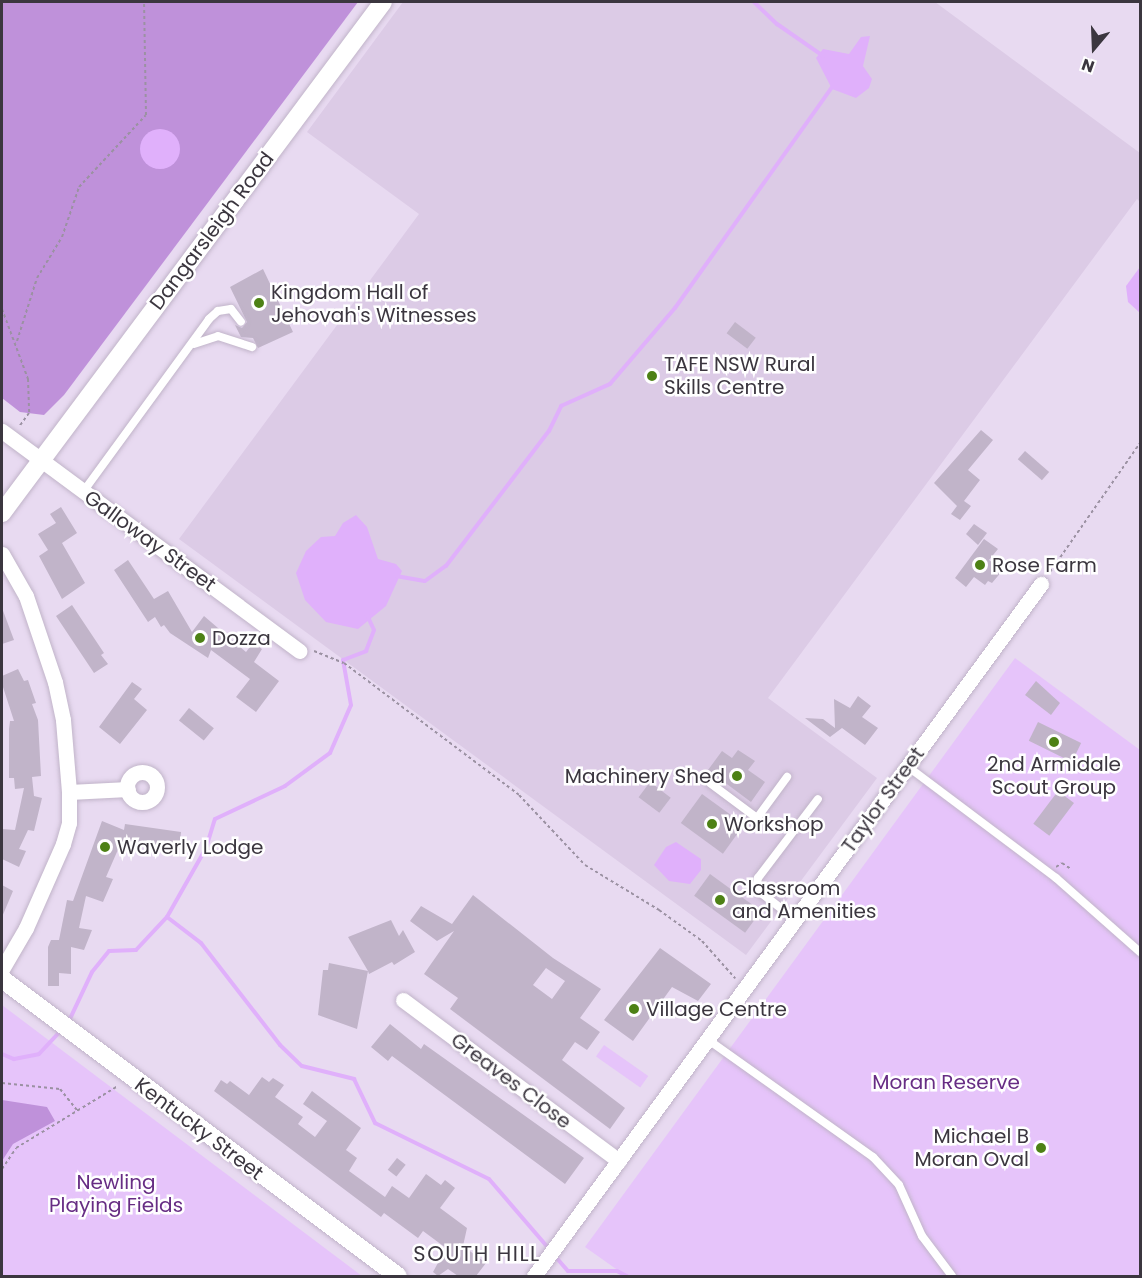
<!DOCTYPE html>
<html>
<head>
<meta charset="utf-8">
<style>
  body { margin:0 }
  #map { position:relative; width:1142px; height:1278px; overflow:hidden; background:#e8daf1; font-family:Poppins,sans-serif }
  div>[style] { position:absolute }
  .built>* { inset:0; background:#dccbe6 }
  .green>* { inset:0; background:#e6c4fa; transform-origin:0 0 }
  .forest>* { inset:0; background:#bf91da }
  .water>* { inset:0; background:#e0b0fb }
  .round { border-radius:50% }
  .stream>* { height:4px; margin:-2px; padding:0 2px; transform-origin:2px; border-radius:2px; background:#e0b0fb }
  .building>* { inset:0; background:#c1b4c9; transform-origin:0 0 }
  .path>* { height:2px; margin-top:-1px; transform-origin:0; background:repeating-linear-gradient(90deg,#9b91a2 0 3px,transparent 0 6px) }
  .roads { filter:drop-shadow(0 0 2px #c1b4c9) drop-shadow(0 0 2px #c1b4c9) }
  .service>* { height:8px; margin:-4px; padding:0 4px; transform-origin:4px; border-radius:4px; background:#fff }
  .minor>* { height:15px; margin:-7.5px; padding:0 7.5px; transform-origin:7.5px; border-radius:7.5px; background:#fff }
  .minor>.ring { margin:-7.5px; padding:0; box-sizing:content-box; background:none; border:15px solid #fff; border-radius:50% }
  .tertiary>* { height:18px; margin:-9px; padding:0 9px; transform-origin:9px; border-radius:9px; background:#fff }
  .dots>* { width:16px; height:16px; translate:-50% -50%; box-sizing:border-box; border:3px solid #fff; border-radius:50% }
  span { translate:-50% -50%; white-space:nowrap; text-align:center; line-height:1.15; -webkit-text-stroke:5px #fff; paint-order:stroke }
  .street-label { font-size:20px; color:#3b363f }
  .poi-label { font-size:20px; color:#3b363f }
  .left { translate:0 -50%; text-align:left }
  .right { translate:-100% -50%; text-align:right }
  .park-label { font-size:20px; color:#672d84 }
  .neighbourhood-label { font-size:21px; color:#3b363f; letter-spacing:1.5px }
  .frame { position:absolute; inset:0; border:3px solid #3b363f; pointer-events:none }
  .north { position:absolute; left:1064px; top:18px; width:60px; height:60px; -webkit-text-stroke:4px #fff; paint-order:stroke; rotate:199deg; font-size:16px; font-weight:700; line-height:24px; text-align:center; color:#3b363f }
  .north::after { content:''; display:block; margin:auto; width:21px; height:27px; background:#3b363f; clip-path:polygon(50% 0,100% 100%,50% 72%,0 100%) }
</style>
</head>
<body>
<div id="map">
  <div class="built">
    <i style="clip-path:polygon(403px 2px,935px 2px,1140px 153px,1140px 202px,1137px 199px,768px 698px,877px 778px,746px 955px,179px 539px,419px 214px,307px 132px)"></i>
  </div>
  <div class="green">
    <i style="clip-path:polygon(1015px 658px,1140px 750px,1140px 1276px,626px 1276px,585px 1247px)"></i>
    <i style="clip-path:polygon(2px 1005px,120px 1094px,362px 1276px,2px 1276px)"></i>
    <i style="left:604px;top:1045px;width:54px;height:14px;rotate:35deg"></i>
  </div>
  <div class="forest">
    <i style="clip-path:polygon(2px 2px,358px 2px,64px 395px,44px 415px,20px 412px,2px 398px)"></i>
    <i style="clip-path:polygon(2px 1100px,47px 1107px,55px 1121px,13px 1144px,2px 1161px)"></i>
  </div>
  <div class="water">
    <i style="clip-path:polygon(870px 36px,863px 66px,872px 79px,869px 88px,856px 98px,832px 89px,816px 58px,823px 49px,849px 54px,861px 37px)"></i>
    <i class="round" style="left:140px;top:129px;width:40px;height:40px"></i>
    <i style="clip-path:polygon(1140px 267px,1140px 313px,1128px 302px,1126px 286px)"></i>
    <i style="clip-path:polygon(356px 515px,367px 527px,378px 559px,396px 564px,402px 571px,386px 606px,358px 629px,326px 622px,305px 600px,296px 573px,306px 551px,321px 537px,335px 536px,343px 523px)"></i>
    <i style="clip-path:polygon(676px 842px,701px 859px,701px 870px,690px 884px,669px 881px,654px 865px,666px 847px)"></i>
  </div>
  <div class="stream">
    <i style="left:754px;top:2px;width:32px;rotate:44deg"></i>
    <i style="left:777px;top:24px;width:56px;rotate:34.8deg"></i>
    <i style="left:396px;top:576px;width:29px;rotate:10deg"></i>
    <i style="left:425px;top:581px;width:26px;rotate:-36deg"></i>
    <i style="left:446px;top:566px;width:170px;rotate:-52.7deg"></i>
    <i style="left:549px;top:431px;width:28px;rotate:-64deg"></i>
    <i style="left:561px;top:406px;width:54px;rotate:-24.2deg"></i>
    <i style="left:610px;top:384px;width:100px;rotate:-49.5deg"></i>
    <i style="left:675px;top:308px;width:272px;rotate:-54.6deg"></i>
    <i style="left:167px;top:917px;width:43px;rotate:37.4deg"></i>
    <i style="left:201px;top:943px;width:129px;rotate:52.2deg"></i>
    <i style="left:280px;top:1045px;width:30px;rotate:44deg"></i>
    <i style="left:302px;top:1066px;width:54px;rotate:14deg"></i>
    <i style="left:354px;top:1079px;width:49px;rotate:64.5deg"></i>
    <i style="left:375px;top:1123px;width:127px;rotate:26.2deg"></i>
    <i style="left:489px;top:1179px;width:94px;rotate:49.3deg"></i>
    <i style="left:68px;top:1023px;width:56px;rotate:-64.8deg"></i>
    <i style="left:92px;top:972px;width:27px;rotate:-51deg"></i>
    <i style="left:109px;top:951px;width:27px;rotate:-2deg"></i>
    <i style="left:136px;top:950px;width:45px;rotate:-46.8deg"></i>
    <i style="left:167px;top:917px;width:79px;rotate:-60.5deg"></i>
    <i style="left:206px;top:848px;width:30px;rotate:-73deg"></i>
    <i style="left:215px;top:819px;width:77px;rotate:-25.2deg"></i>
    <i style="left:285px;top:786px;width:56px;rotate:-36.3deg"></i>
    <i style="left:330px;top:753px;width:52px;rotate:-66.4deg"></i>
    <i style="left:351px;top:705px;width:46px;rotate:-100.1deg"></i>
    <i style="left:343px;top:660px;width:25px;rotate:-21deg"></i>
    <i style="left:366px;top:651px;width:22px;rotate:-69deg"></i>
    <i style="left:374px;top:630px;width:17px;rotate:-115deg"></i>
    <i style="left:2px;top:1054px;width:13px;rotate:23deg"></i>
    <i style="left:14px;top:1059px;width:25px;rotate:-11deg"></i>
    <i style="left:39px;top:1054px;width:33px;rotate:-47deg"></i>
    <i style="left:554px;top:1255px;width:21px;rotate:49deg"></i>
    <i style="left:568px;top:1271px;width:49px"></i>
    <i style="left:617px;top:1271px;width:11px;rotate:27deg"></i>
  </div>
  <div class="building">
    <i style="clip-path:polygon(263px 269px,293px 332px,258px 348px,253px 338px,241px 337px,235px 325px,242px 328px,247px 322px,230px 287px)"></i>
    <i style="left:735px;top:322px;width:26px;height:14px;rotate:37deg"></i>
    <i style="clip-path:polygon(981px 430px,993px 440px,968px 470px,980px 480px,964px 501px,971px 506px,960px 520px,951px 514px,957px 506px,934px 483px)"></i>
    <i style="left:1025px;top:451px;width:32px;height:11px;rotate:41deg"></i>
    <i style="clip-path:polygon(61px 507px,77px 533px,62px 543px,85px 583px,62px 599px,39px 556px,48px 550px,38px 534px,56px 523px,50px 514px)"></i>
    <i style="clip-path:polygon(974px 524px,987px 533px,978px 545px,966px 534px)"></i>
    <i style="clip-path:polygon(984px 539px,998px 549px,989px 560px,1003px 570px,992px 583px,988px 581px,985px 585px,974px 577px,966px 587px,955px 578px)"></i>
    <i style="clip-path:polygon(128px 560px,154px 599px,168px 591px,192px 632px,204px 616px,246px 652px,253px 643px,262px 649px,254px 662px,279px 681px,256px 712px,236px 697px,250px 679px,211px 650px,208px 658px,170px 633px,164px 625px,161px 627px,155px 617px,148px 622px,114px 570px)"></i>
    <i style="clip-path:polygon(72px 605px,104px 653px,101px 655px,108px 664px,94px 673px,56px 616px)"></i>
    <i style="clip-path:polygon(2px 608px,14px 640px,2px 644px)"></i>
    <i style="clip-path:polygon(18px 669px,24px 681px,28px 680px,36px 703px,32px 704px,38px 720px,41px 776px,32px 777px,34px 796px,42px 798px,34px 831px,28px 830px,19px 849px,26px 851px,19px 867px,2px 859px,2px 829px,15px 830px,24px 788px,15px 789px,14px 778px,9px 778px,9px 729px,10px 721px,14px 721px,2px 684px,2px 676px)"></i>
    <i style="clip-path:polygon(1036px 681px,1060px 703px,1051px 715px,1025px 695px)"></i>
    <i style="clip-path:polygon(132px 682px,142px 689px,134px 699px,147px 710px,120px 744px,99px 727px)"></i>
    <i style="clip-path:polygon(858px 696px,871px 706px,862px 717px,878px 728px,865px 745px,842px 728px,830px 737px,805px 718px,823px 719px,835px 728px,834px 699px,850px 708px)"></i>
    <i style="left:189px;top:708px;width:32px;height:16px;rotate:39deg"></i>
    <i style="left:1038px;top:722px;width:48px;height:21px;rotate:26deg"></i>
    <i style="clip-path:polygon(738px 750px,755px 761px,748px 770px,765px 782px,751px 802px,708px 770px,722px 751px,732px 758px)"></i>
    <i style="left:650px;top:782px;width:26px;height:19px;rotate:37deg"></i>
    <i style="left:1058px;top:791px;width:20px;height:41px;rotate:37deg"></i>
    <i style="left:702px;top:794px;width:52px;height:36px;rotate:36deg"></i>
    <i style="clip-path:polygon(102px 821px,124px 830px,125px 824px,181px 832px,180px 843px,173px 842px,173px 847px,131px 843px,128px 849px,120px 845px,106px 877px,113px 879px,103px 902px,86px 896px,79px 928px,92px 930px,84px 950px,71px 947px,71px 974px,59px 973px,59px 986px,48px 986px,48px 947px,51px 940px,59px 940px,67px 900px,73px 901px)"></i>
    <i style="left:710px;top:874px;width:63px;height:27px;rotate:36deg"></i>
    <i style="clip-path:polygon(2px 885px,13px 891px,2px 917px)"></i>
    <i style="clip-path:polygon(evenodd,473px 895px,553px 958px,601px 989px,580px 1018px,600px 1032px,587px 1050px,575px 1042px,562px 1060px,625px 1108px,610px 1129px,450px 1009px,458px 998px,424px 974px,454px 931px,437px 941px,410px 921px,421px 906px,452px 924px,473px 895px,546px 968px,565px 981px,552px 999px,533px 985px,546px 968px)"></i>
    <i style="clip-path:polygon(391px 920px,399px 936px,403px 930px,415px 952px,394px 965px,392px 962px,369px 974px,368px 971px,357px 1029px,318px 1015px,323px 970px,328px 970px,329px 963px,368px 971px,348px 937px)"></i>
    <i style="clip-path:polygon(660px 948px,711px 984px,698px 1001px,672px 987px,633px 1041px,604px 1020px)"></i>
    <i style="clip-path:polygon(390px 1024px,421px 1049px,424px 1044px,584px 1158px,565px 1184px,392px 1056px,388px 1061px,371px 1047px)"></i>
    <i style="clip-path:polygon(262px 1077px,269px 1082px,273px 1078px,284px 1085px,275px 1097px,303px 1117px,298px 1124px,315px 1137px,327px 1121px,303px 1104px,312px 1091px,361px 1128px,346px 1150px,357px 1158px,349px 1171px,385px 1197px,392px 1186px,409px 1198px,426px 1174px,441px 1185px,445px 1180px,455px 1188px,440px 1208px,467px 1228px,463px 1246px,486px 1263px,476px 1276px,458px 1276px,448px 1269px,438px 1276px,433px 1272px,446px 1248px,423px 1231px,418px 1238px,384px 1213px,381px 1217px,214px 1091px,221px 1080px,227px 1084px,230px 1081px,249px 1095px)"></i>
    <i style="left:397px;top:1158px;width:11px;height:15px;rotate:38deg"></i>
  </div>
  <div class="path">
    <i style="left:2px;top:309px;width:75px;rotate:69.6deg"></i>
    <i style="left:28px;top:379px;width:34px;rotate:88deg"></i>
    <i style="left:29px;top:413px;width:17px;rotate:126deg"></i>
    <i style="left:17px;top:341px;width:66px;rotate:-72.4deg"></i>
    <i style="left:37px;top:278px;width:48px;rotate:-58.6deg"></i>
    <i style="left:62px;top:237px;width:53px;rotate:-71.2deg"></i>
    <i style="left:79px;top:187px;width:98px;rotate:-47.1deg"></i>
    <i style="left:146px;top:115px;width:113px;rotate:-91deg"></i>
    <i style="left:1050px;top:572px;width:157px;rotate:-55.1deg"></i>
    <i style="left:314px;top:651px;width:32px;rotate:22deg"></i>
    <i style="left:344px;top:663px;width:219px;rotate:37deg"></i>
    <i style="left:519px;top:795px;width:96px;rotate:46.7deg"></i>
    <i style="left:585px;top:865px;width:87px;rotate:31.3deg"></i>
    <i style="left:659px;top:910px;width:53px;rotate:35.8deg"></i>
    <i style="left:702px;top:941px;width:50px;rotate:48.3deg"></i>
    <i style="left:1056px;top:867px;width:7px;rotate:-34deg"></i>
    <i style="left:1062px;top:863px;width:11px;rotate:34deg"></i>
    <i style="left:2px;top:1083px;width:58px;rotate:5.9deg"></i>
    <i style="left:60px;top:1089px;width:28px;rotate:51deg"></i>
    <i style="left:2px;top:1169px;width:25px;rotate:-56deg"></i>
    <i style="left:16px;top:1148px;width:119px;rotate:-31.3deg"></i>
  </div>
  <div class="roads">
    <div class="service">
      <i style="left:194px;top:344px;width:25px;rotate:-18deg"></i>
      <i style="left:218px;top:336px;width:36px;rotate:18deg"></i>
      <i style="left:83px;top:492px;width:214px;rotate:-53.9deg"></i>
      <i style="left:209px;top:319px;width:12px;rotate:-42deg"></i>
      <i style="left:218px;top:311px;width:13px;rotate:-9deg"></i>
      <i style="left:231px;top:309px;width:16px;rotate:52deg"></i>
      <i style="left:907px;top:766px;width:186px;rotate:36.9deg"></i>
      <i style="left:1056px;top:878px;width:112px;rotate:41.4deg"></i>
      <i style="left:710px;top:783px;width:59px;rotate:36.7deg"></i>
      <i style="left:757px;top:818px;width:51px;rotate:-53.8deg"></i>
      <i style="left:796px;top:920px;width:51px;rotate:-142.2deg"></i>
      <i style="left:756px;top:889px;width:11px;rotate:-80deg"></i>
      <i style="left:758px;top:878px;width:99px;rotate:-52.8deg"></i>
      <i style="left:707px;top:1039px;width:204px;rotate:35.4deg"></i>
      <i style="left:873px;top:1157px;width:38px;rotate:47deg"></i>
      <i style="left:899px;top:1185px;width:56px;rotate:65.7deg"></i>
      <i style="left:922px;top:1236px;width:50px;rotate:53.1deg"></i>
    </div>
    <div class="minor">
      <i style="left:2px;top:431px;width:370px;rotate:36.5deg"></i>
      <i style="left:2px;top:554px;width:48px;rotate:60.3deg"></i>
      <i style="left:26px;top:596px;width:91px;rotate:71.4deg"></i>
      <i style="left:55px;top:682px;width:39px;rotate:78deg"></i>
      <i style="left:63px;top:720px;width:72px;rotate:85.2deg"></i>
      <i style="left:69px;top:792px;width:31px;rotate:90deg"></i>
      <i style="left:69px;top:823px;width:22px;rotate:106deg"></i>
      <i style="left:63px;top:844px;width:92px;rotate:113.8deg"></i>
      <i style="left:26px;top:928px;width:48px;rotate:120.3deg"></i>
      <i class="ring" style="left:127px;top:772px;width:15px;height:15px"></i>
      <i style="left:69px;top:792px;width:59px;rotate:-2.9deg"></i>
      <i style="left:403px;top:1000px;width:269px;rotate:36.7deg"></i>
      <i style="left:534px;top:1276px;width:858px;rotate:-53.77deg"></i>
    </div>
    <div class="tertiary">
      <i style="left:2px;top:513px;width:637px;rotate:-53.29deg"></i>
      <i style="left:2px;top:979px;width:495px;rotate:36.9deg"></i>
    </div>
  </div>
  <div class="dots">
    <i style="left:259px;top:303px;background:#4d8115"></i>
    <i style="left:652px;top:376px;background:#4d8115"></i>
    <i style="left:980px;top:565px;background:#4d8115"></i>
    <i style="left:200px;top:638px;background:#4d8115"></i>
    <i style="left:1054px;top:742px;background:#4d8115"></i>
    <i style="left:737px;top:776px;background:#4d8115"></i>
    <i style="left:712px;top:824px;background:#4d8115"></i>
    <i style="left:105px;top:847px;background:#4d8115"></i>
    <i style="left:720px;top:900px;background:#4d8115"></i>
    <i style="left:634px;top:1009px;background:#4d8115"></i>
    <i style="left:1041px;top:1148px;background:#4d8115"></i>
  </div>
  <div class="street-label">
    <span style="left:212px;top:231px;rotate:-53deg">Dangarsleigh Road</span>
    <span style="left:150px;top:541px;rotate:36deg">Galloway Street</span>
    <span style="left:883px;top:800px;rotate:-54deg">Taylor Street</span>
    <span style="left:511px;top:1081px;rotate:37deg">Greaves Close</span>
    <span style="left:199px;top:1129px;rotate:37deg">Kentucky Street</span>
  </div>
  <div class="poi-label">
    <span class="left" style="left:271px;top:304px">Kingdom Hall of<br>Jehovah's Witnesses</span>
    <span class="left" style="left:664px;top:376px">TAFE NSW Rural<br>Skills Centre</span>
    <span class="left" style="left:992px;top:565px">Rose Farm</span>
    <span class="left" style="left:212px;top:638px">Dozza</span>
    <span style="left:1054px;top:776px">2nd Armidale<br>Scout Group</span>
    <span class="right" style="left:725px;top:776px">Machinery Shed</span>
    <span class="left" style="left:724px;top:824px">Workshop</span>
    <span class="left" style="left:117px;top:847px">Waverly Lodge</span>
    <span class="left" style="left:732px;top:900px">Classroom<br>and Amenities</span>
    <span class="left" style="left:646px;top:1009px">Village Centre</span>
    <span class="right" style="left:1029px;top:1148px">Michael B<br>Moran Oval</span>
  </div>
  <div class="park-label">
    <span style="left:946px;top:1082px">Moran Reserve</span>
    <span style="left:116px;top:1194px">Newling<br>Playing Fields</span>
  </div>
  <div class="neighbourhood-label">
    <span style="left:477px;top:1254px">SOUTH HILL</span>
  </div>
  <div class="frame"></div>
  <div class="north">N</div>
</div>
</body>
</html>
